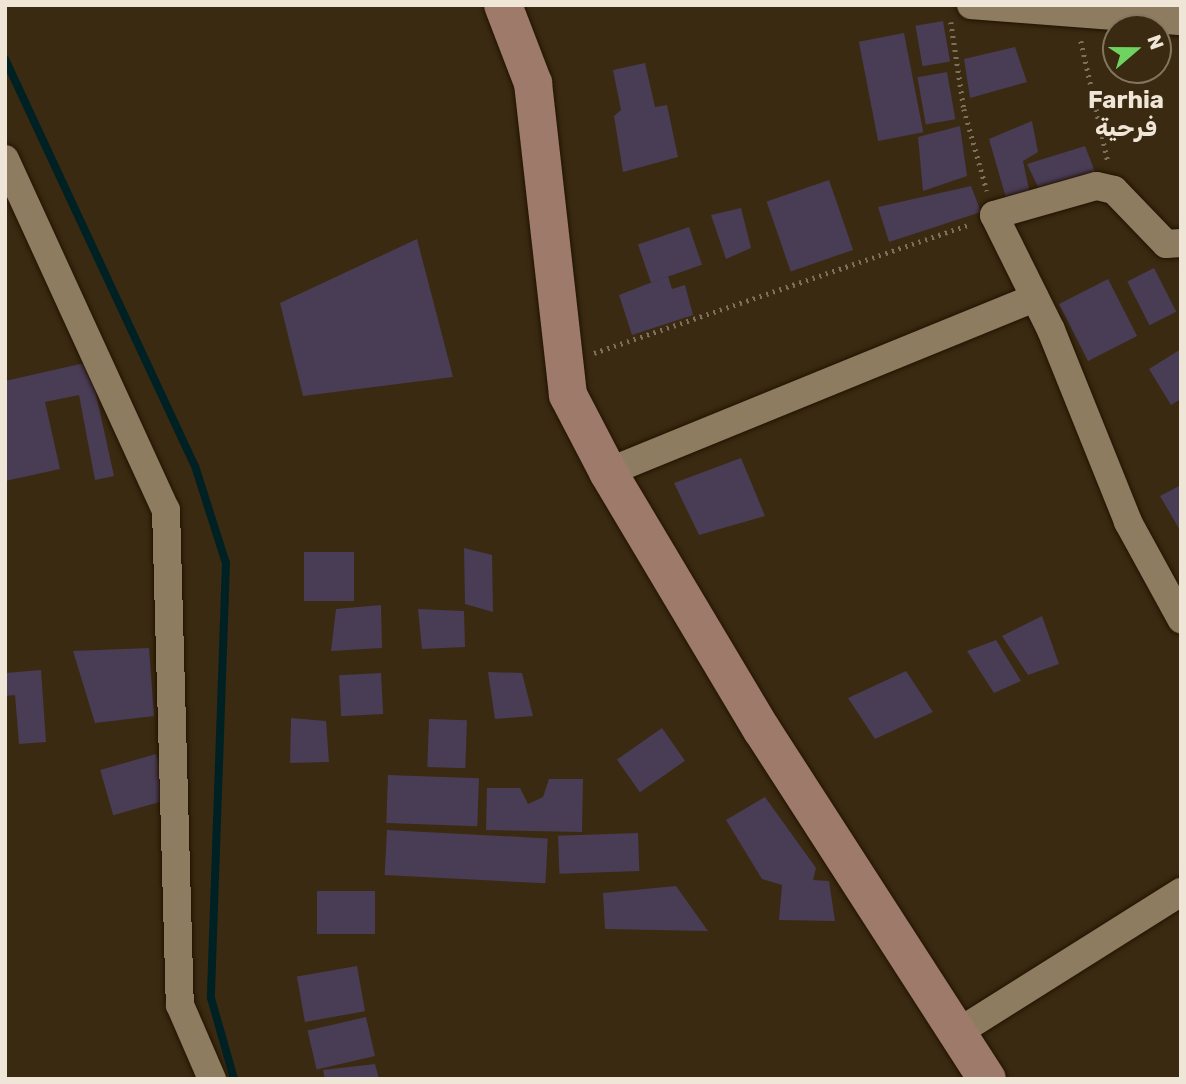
<!DOCTYPE html>
<html>
<head>
<meta charset="utf-8">
<style>
  body { margin:0 }
  #map { position:relative; width:1186px; height:1084px; overflow:hidden; background:#3a2a11; font-family:Rubik,Cairo,sans-serif }
  div>[style] { position:absolute }
  .stream>* { height:8px; margin:-4px; padding:0 4px; transform-origin:4px; border-radius:4px; background:#002123 }
  .building>* { inset:0; background:#493c55; transform-origin:0 0 }
  .path>* { height:4.5px; margin-top:-2.25px; transform-origin:0; background:repeating-linear-gradient(90deg,#7e715b 0 2px,transparent 0 7px) }
  .roads { filter:drop-shadow(0 0 2px #211300) drop-shadow(0 0 2px #211300) }
  .street>* { height:28px; margin:-14px; padding:0 14px; transform-origin:14px; border-radius:14px; background:#8e7c61 }
  .secondary>* { height:38px; margin:-19px; padding:0 19px; transform-origin:19px; border-radius:19px; background:#9e7a6b }
  span { translate:-50% -50%; white-space:nowrap; text-align:center; line-height:1.15; -webkit-text-stroke:6px #3a2a11; paint-order:stroke }
  .quarter-label { font-size:24px; color:#f0e6d7; font-weight:700 }
  .frame { position:absolute; inset:0; border:7px solid #f0e6d7; pointer-events:none }
  .north { position:absolute; left:1102px; top:14px; width:70px; height:70px; box-sizing:border-box; background:#3a2a11; border:2px solid #837560; border-radius:50%; rotate:70deg; font-size:19px; font-weight:700; line-height:28px; text-align:center; color:#f0e6d7 }
  .north::after { content:''; display:block; margin:auto; width:24px; height:32px; background:#6ed360; clip-path:polygon(50% 0,100% 100%,50% 72%,0 100%) }
</style>
</head>
<body>
<div id="map">
  <div class="stream">
    <i style="left:5px;top:59px;width:449px;rotate:65deg"></i>
    <i style="left:195px;top:466px;width:102px;rotate:72.3deg"></i>
    <i style="left:226px;top:563px;width:435px;rotate:92deg"></i>
    <i style="left:211px;top:998px;width:84px;rotate:74.1deg"></i>
  </div>
  <div class="building">
    <i style="left:943px;top:21px;width:41px;height:28px;rotate:80deg"></i>
    <i style="left:904px;top:33px;width:101px;height:46px;rotate:79deg"></i>
    <i style="clip-path:polygon(1015px 47px,1027px 82px,970px 98px,964px 59px)"></i>
    <i style="clip-path:polygon(645px 63px,655px 107px,667px 105px,678px 157px,623px 172px,614px 116px,621px 110px,613px 70px)"></i>
    <i style="left:947px;top:72px;width:48px;height:30px;rotate:80deg"></i>
    <i style="clip-path:polygon(1032px 121px,1038px 152px,1023px 161px,1030px 194px,1008px 205px,989px 139px)"></i>
    <i style="clip-path:polygon(960px 126px,967px 176px,923px 191px,918px 137px)"></i>
    <i style="clip-path:polygon(1085px 146px,1097px 177px,1041px 193px,1027px 164px)"></i>
    <i style="left:829px;top:180px;width:74px;height:66px;rotate:71deg"></i>
    <i style="clip-path:polygon(971px 186px,981px 212px,889px 242px,878px 207px)"></i>
    <i style="clip-path:polygon(741px 208px,751px 248px,726px 259px,711px 215px)"></i>
    <i style="left:689px;top:227px;width:40px;height:54px;rotate:71deg"></i>
    <i style="clip-path:polygon(417px 239px,453px 377px,303px 396px,280px 303px)"></i>
    <i style="left:1154px;top:268px;width:49px;height:30px;rotate:63deg"></i>
    <i style="clip-path:polygon(668px 276px,672px 289px,685px 285px,693px 315px,632px 335px,619px 295px)"></i>
    <i style="left:1108px;top:279px;width:64px;height:55px;rotate:63deg"></i>
    <i style="clip-path:polygon(1181px 349px,1181px 399px,1171px 405px,1149px 369px)"></i>
    <i style="clip-path:polygon(89px 362px,114px 476px,95px 480px,79px 395px,45px 402px,60px 469px,5px 481px,5px 381px)"></i>
    <i style="clip-path:polygon(741px 458px,765px 516px,699px 535px,674px 483px)"></i>
    <i style="clip-path:polygon(1181px 485px,1181px 532px,1160px 496px)"></i>
    <i style="clip-path:polygon(464px 548px,492px 555px,493px 612px,465px 604px)"></i>
    <i style="left:304px;top:552px;width:50px;height:49px"></i>
    <i style="clip-path:polygon(381px 605px,382px 648px,331px 651px,336px 609px)"></i>
    <i style="clip-path:polygon(418px 609px,464px 611px,465px 647px,422px 649px)"></i>
    <i style="clip-path:polygon(1042px 616px,1059px 664px,1028px 675px,1002px 636px)"></i>
    <i style="clip-path:polygon(996px 640px,1021px 681px,994px 693px,967px 651px)"></i>
    <i style="clip-path:polygon(149px 648px,154px 716px,95px 723px,73px 651px)"></i>
    <i style="clip-path:polygon(41px 670px,46px 742px,19px 744px,15px 695px,5px 696px,5px 673px)"></i>
    <i style="clip-path:polygon(906px 671px,933px 712px,875px 739px,848px 698px)"></i>
    <i style="clip-path:polygon(488px 672px,522px 673px,533px 716px,495px 719px)"></i>
    <i style="left:381px;top:673px;width:41px;height:42px;rotate:87deg"></i>
    <i style="clip-path:polygon(291px 718px,326px 721px,329px 762px,290px 763px)"></i>
    <i style="left:429px;top:719px;width:38px;height:48px;rotate:2deg"></i>
    <i style="left:662px;top:728px;width:40px;height:55px;rotate:55deg"></i>
    <i style="left:156px;top:754px;width:47px;height:58px;rotate:74deg"></i>
    <i style="left:388px;top:775px;width:91px;height:48px;rotate:2deg"></i>
    <i style="clip-path:polygon(549px 779px,583px 779px,582px 832px,486px 830px,487px 788px,520px 788px,528px 804px,543px 797px)"></i>
    <i style="clip-path:polygon(765px 797px,816px 868px,813px 880px,829px 881px,835px 921px,779px 920px,782px 885px,762px 879px,726px 820px)"></i>
    <i style="left:387px;top:830px;width:161px;height:45px;rotate:3deg"></i>
    <i style="left:638px;top:833px;width:38px;height:80px;rotate:88deg"></i>
    <i style="clip-path:polygon(676px 886px,708px 931px,605px 929px,603px 893px)"></i>
    <i style="left:317px;top:891px;width:58px;height:43px"></i>
    <i style="left:357px;top:966px;width:46px;height:61px;rotate:80deg"></i>
    <i style="left:366px;top:1017px;width:40px;height:60px;rotate:77deg"></i>
    <i style="clip-path:polygon(375px 1064px,379px 1079px,325px 1079px,323px 1070px)"></i>
  </div>
  <div class="path">
    <i style="left:951px;top:22px;width:88px;rotate:81.5deg"></i>
    <i style="left:964px;top:109px;width:85px;rotate:74.3deg"></i>
    <i style="left:1081px;top:41px;width:124px;rotate:77.4deg"></i>
    <i style="left:594px;top:353px;width:398px;rotate:-18.9deg"></i>
  </div>
  <div class="roads">
    <div class="street">
      <i style="left:971px;top:5px;width:211px;rotate:4.4deg"></i>
      <i style="left:5px;top:159px;width:386px;rotate:65.4deg"></i>
      <i style="left:166px;top:510px;width:495px;rotate:88.4deg"></i>
      <i style="left:180px;top:1005px;width:81px;rotate:66.6deg"></i>
      <i style="left:1181px;top:243px;width:15px;rotate:176deg"></i>
      <i style="left:1166px;top:244px;width:75px;rotate:-133.9deg"></i>
      <i style="left:1114px;top:190px;width:18px;rotate:-167deg"></i>
      <i style="left:1096px;top:186px;width:106px;rotate:164.1deg"></i>
      <i style="left:994px;top:215px;width:128px;rotate:63.6deg"></i>
      <i style="left:1051px;top:330px;width:207px;rotate:68.1deg"></i>
      <i style="left:1128px;top:522px;width:111px;rotate:61.3deg"></i>
      <i style="left:608px;top:472px;width:461px;rotate:-22.2deg"></i>
      <i style="left:957px;top:1033px;width:265px;rotate:-32.2deg"></i>
    </div>
    <div class="secondary">
      <i style="left:503px;top:5px;width:84px;rotate:69deg"></i>
      <i style="left:533px;top:83px;width:314px;rotate:83.6deg"></i>
      <i style="left:568px;top:395px;width:87px;rotate:62.5deg"></i>
      <i style="left:608px;top:472px;width:300px;rotate:59.2deg"></i>
      <i style="left:762px;top:730px;width:415px;rotate:57.2deg"></i>
    </div>
  </div>
  <div class="quarter-label">
    <span style="left:1126px;top:115px">Farhia<br>فرحية</span>
  </div>
  <div class="frame"></div>
  <div class="north">N</div>
</div>
</body>
</html>
